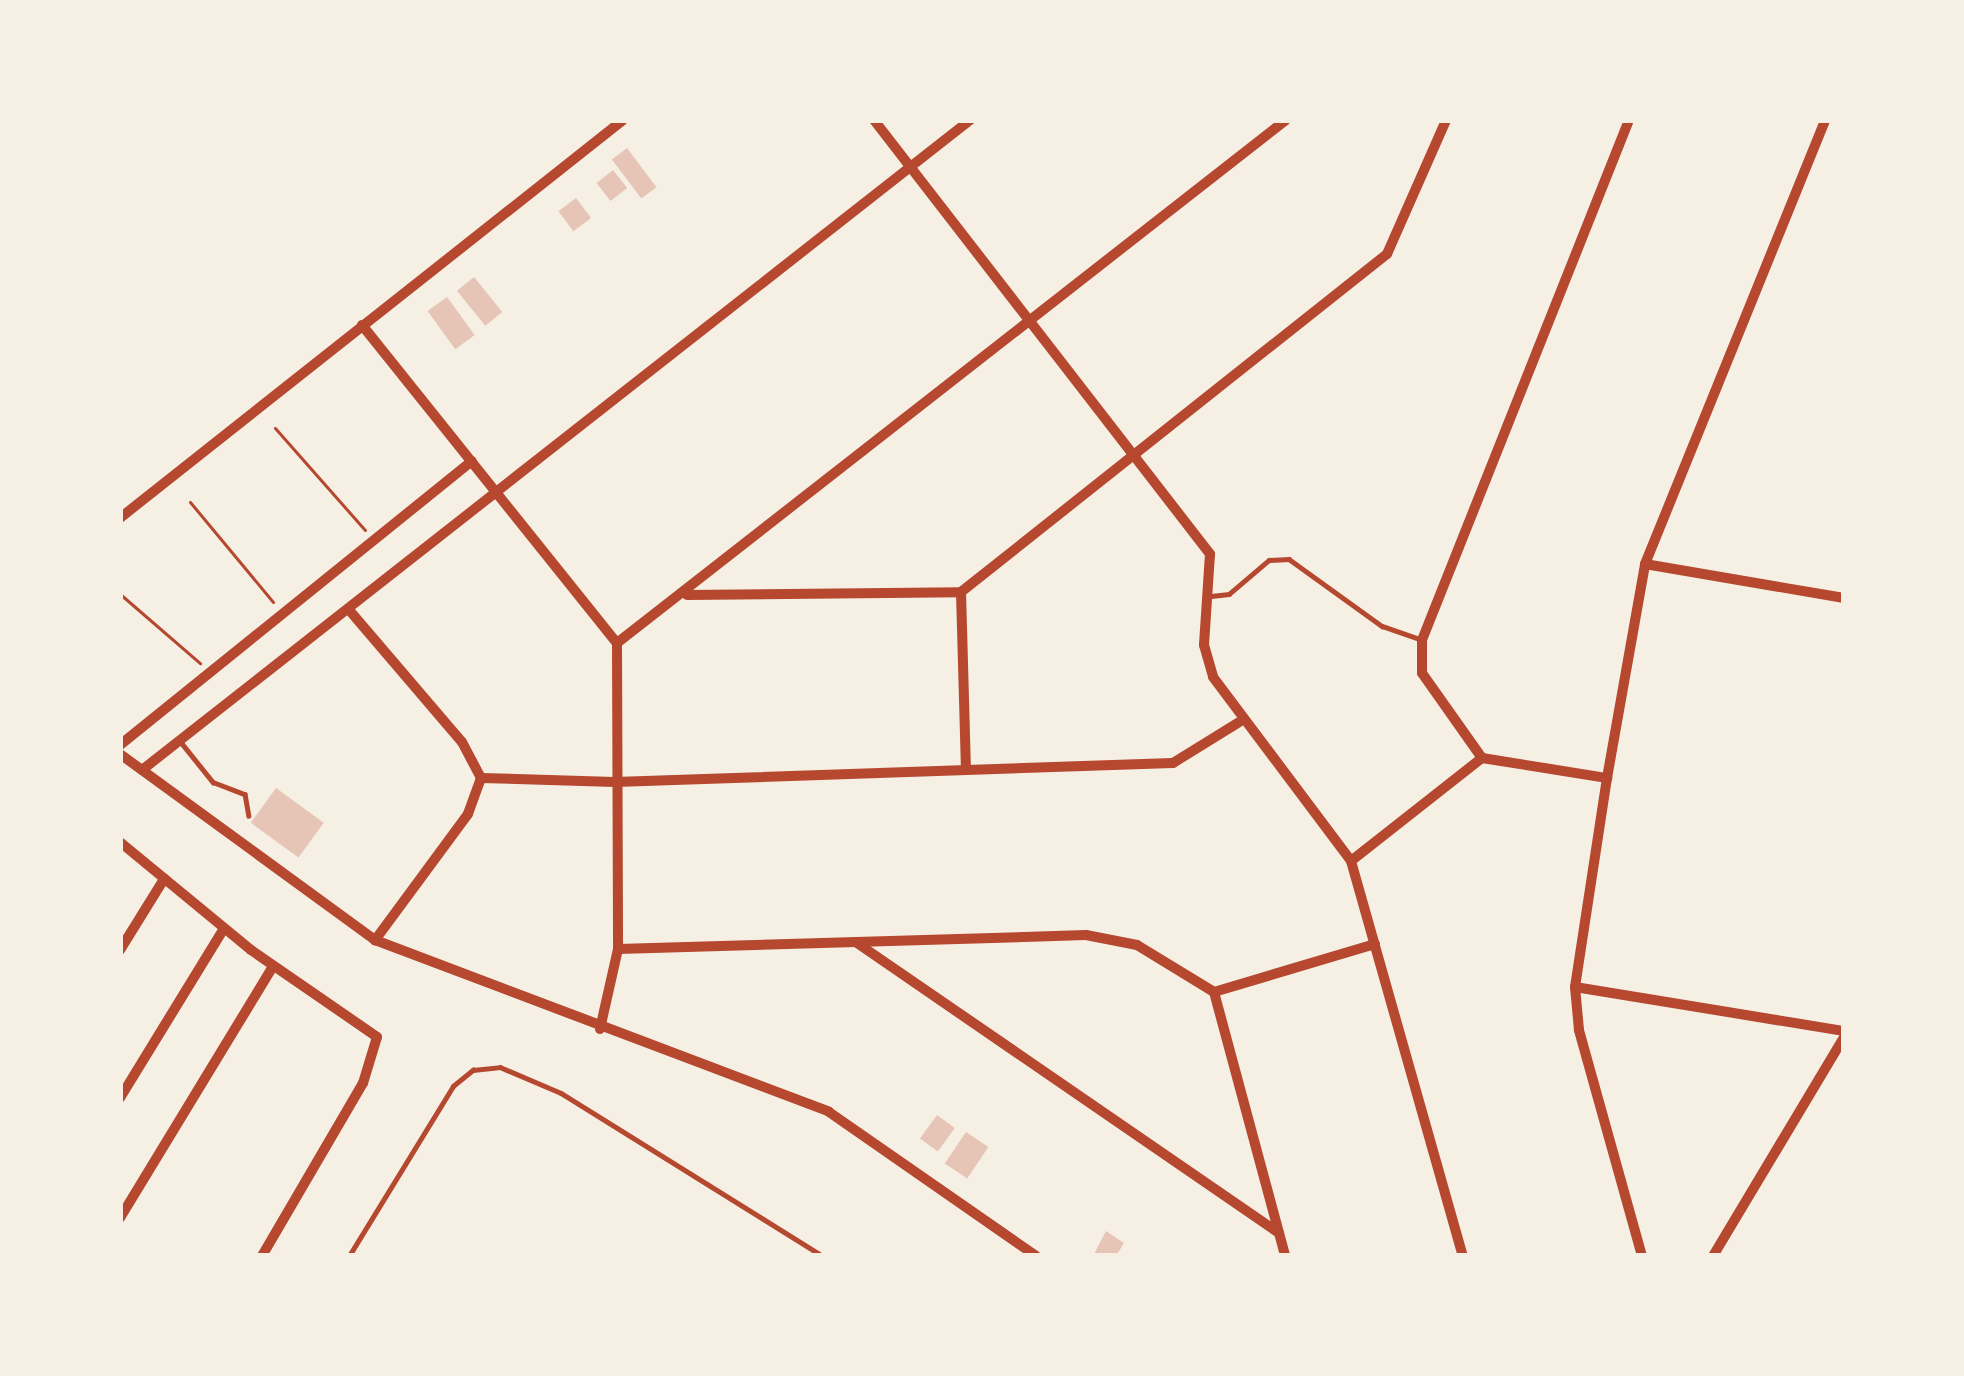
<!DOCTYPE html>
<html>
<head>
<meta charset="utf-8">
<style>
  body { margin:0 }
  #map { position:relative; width:1964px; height:1376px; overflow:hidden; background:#f6efe4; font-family:Figtree,sans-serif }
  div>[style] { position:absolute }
  .building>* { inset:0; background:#e6c5b7; transform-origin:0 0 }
  .path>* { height:3px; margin:-1.5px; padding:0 1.5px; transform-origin:1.5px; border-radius:1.5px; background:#b5482f }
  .service>* { height:4.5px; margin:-2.25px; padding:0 2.25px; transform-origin:2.25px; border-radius:2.25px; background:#b5482f }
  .minor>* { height:10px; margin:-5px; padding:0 5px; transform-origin:5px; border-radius:5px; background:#b5482f }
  span { translate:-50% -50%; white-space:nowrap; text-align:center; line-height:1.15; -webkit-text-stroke:9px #f6efe4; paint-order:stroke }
  .frame { position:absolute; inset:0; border:123px solid #f6efe4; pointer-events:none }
</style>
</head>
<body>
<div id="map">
  <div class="building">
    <i style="left:627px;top:148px;width:49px;height:19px;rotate:53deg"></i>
    <i style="left:613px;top:170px;width:23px;height:21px;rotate:52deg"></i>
    <i style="left:576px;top:198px;width:25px;height:22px;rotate:53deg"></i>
    <i style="left:474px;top:277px;width:45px;height:22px;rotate:51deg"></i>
    <i style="left:447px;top:297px;width:47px;height:24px;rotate:54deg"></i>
    <i style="left:276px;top:788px;width:59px;height:43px;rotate:36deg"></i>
    <i style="left:937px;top:1115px;width:22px;height:29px;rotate:36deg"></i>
    <i style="left:966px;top:1132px;width:27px;height:38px;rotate:34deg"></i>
    <i style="clip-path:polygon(1106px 1231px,1124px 1243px,1116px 1256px,1093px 1256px)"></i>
  </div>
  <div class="path">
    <i style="left:275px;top:428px;width:136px;rotate:48.6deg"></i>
    <i style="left:190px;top:502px;width:130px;rotate:50.3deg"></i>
    <i style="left:120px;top:594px;width:106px;rotate:40.8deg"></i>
  </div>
  <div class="service">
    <i style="left:1211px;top:596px;width:18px;rotate:-6deg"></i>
    <i style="left:1229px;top:594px;width:52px;rotate:-40.4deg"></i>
    <i style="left:1269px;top:560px;width:20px;rotate:-3deg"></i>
    <i style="left:1289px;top:559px;width:115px;rotate:35.8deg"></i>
    <i style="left:1382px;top:626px;width:39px;rotate:19deg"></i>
    <i style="left:180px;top:741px;width:53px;rotate:51.2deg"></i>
    <i style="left:213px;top:782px;width:34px;rotate:21deg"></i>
    <i style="left:245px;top:794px;width:22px;rotate:80deg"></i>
    <i style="left:349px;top:1256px;width:199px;rotate:-58.5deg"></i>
    <i style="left:453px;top:1086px;width:26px;rotate:-39deg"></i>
    <i style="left:473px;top:1070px;width:27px;rotate:-6deg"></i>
    <i style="left:500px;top:1067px;width:66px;rotate:23.1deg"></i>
    <i style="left:561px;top:1093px;width:309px;rotate:31.9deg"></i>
  </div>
  <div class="minor">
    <i style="left:874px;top:120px;width:549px;rotate:52.25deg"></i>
    <i style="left:1210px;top:554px;width:91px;rotate:93.8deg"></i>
    <i style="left:1204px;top:645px;width:33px;rotate:74deg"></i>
    <i style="left:1213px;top:677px;width:230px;rotate:53.1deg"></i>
    <i style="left:1351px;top:861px;width:411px;rotate:74.2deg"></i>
    <i style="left:362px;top:325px;width:408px;rotate:51.3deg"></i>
    <i style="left:617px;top:643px;width:306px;rotate:89.8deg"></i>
    <i style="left:618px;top:949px;width:82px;rotate:102.7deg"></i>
    <i style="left:120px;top:518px;width:641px;rotate:-38.35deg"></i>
    <i style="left:1645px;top:564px;width:202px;rotate:9.7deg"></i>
    <i style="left:961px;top:592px;width:176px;rotate:88.4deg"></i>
    <i style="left:687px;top:595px;width:274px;rotate:-0.6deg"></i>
    <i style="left:961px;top:592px;width:544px;rotate:-38.43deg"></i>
    <i style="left:1387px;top:254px;width:146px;rotate:-66.2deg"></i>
    <i style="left:350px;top:611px;width:172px;rotate:49.5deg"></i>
    <i style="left:462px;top:742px;width:41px;rotate:62.2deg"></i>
    <i style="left:481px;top:778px;width:38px;rotate:110deg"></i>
    <i style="left:468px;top:814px;width:157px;rotate:126.4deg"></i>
    <i style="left:617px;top:643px;width:849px;rotate:-38.02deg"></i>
    <i style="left:120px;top:745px;width:452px;rotate:-38.9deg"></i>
    <i style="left:120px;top:754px;width:316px;rotate:36.1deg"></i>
    <i style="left:375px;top:940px;width:485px;rotate:20.7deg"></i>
    <i style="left:829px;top:1112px;width:252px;rotate:34.8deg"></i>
    <i style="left:1482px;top:758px;width:104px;rotate:-125.2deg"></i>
    <i style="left:1422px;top:673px;width:33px;rotate:-90deg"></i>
    <i style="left:1422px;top:640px;width:560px;rotate:-68.29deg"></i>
    <i style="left:142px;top:770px;width:1053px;rotate:-38.13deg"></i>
    <i style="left:481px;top:778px;width:134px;rotate:1.7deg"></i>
    <i style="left:615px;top:782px;width:558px;rotate:-1.95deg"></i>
    <i style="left:1173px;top:763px;width:78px;rotate:-31.8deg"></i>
    <i style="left:120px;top:842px;width:170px;rotate:39.5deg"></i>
    <i style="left:251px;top:950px;width:153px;rotate:34.6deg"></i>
    <i style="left:377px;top:1037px;width:48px;rotate:106.9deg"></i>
    <i style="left:363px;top:1083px;width:200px;rotate:120.3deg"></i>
    <i style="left:1351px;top:861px;width:167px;rotate:-38.2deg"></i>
    <i style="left:1482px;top:758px;width:127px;rotate:9.1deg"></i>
    <i style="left:857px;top:943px;width:512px;rotate:34.5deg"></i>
    <i style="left:618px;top:949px;width:468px;rotate:-1.7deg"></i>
    <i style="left:1086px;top:935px;width:52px;rotate:11.1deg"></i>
    <i style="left:1137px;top:945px;width:90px;rotate:31.4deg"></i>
    <i style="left:120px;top:950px;width:84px;rotate:-58.2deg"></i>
    <i style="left:1575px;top:987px;width:273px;rotate:9.3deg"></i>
    <i style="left:1214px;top:992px;width:273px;rotate:74.9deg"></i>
    <i style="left:1214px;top:992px;width:168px;rotate:-16.6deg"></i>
    <i style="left:120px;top:1098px;width:199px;rotate:-58.5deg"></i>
    <i style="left:120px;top:1218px;width:295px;rotate:-58.7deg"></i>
    <i style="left:1642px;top:1256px;width:235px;rotate:-105.6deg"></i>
    <i style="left:1579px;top:1030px;width:43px;rotate:-95.3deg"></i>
    <i style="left:1575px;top:987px;width:211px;rotate:-81.3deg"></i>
    <i style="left:1607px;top:778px;width:217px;rotate:-79.9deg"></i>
    <i style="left:1645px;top:564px;width:479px;rotate:-67.9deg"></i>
    <i style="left:1713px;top:1256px;width:255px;rotate:-59.1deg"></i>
  </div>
  <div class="frame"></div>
</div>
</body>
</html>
